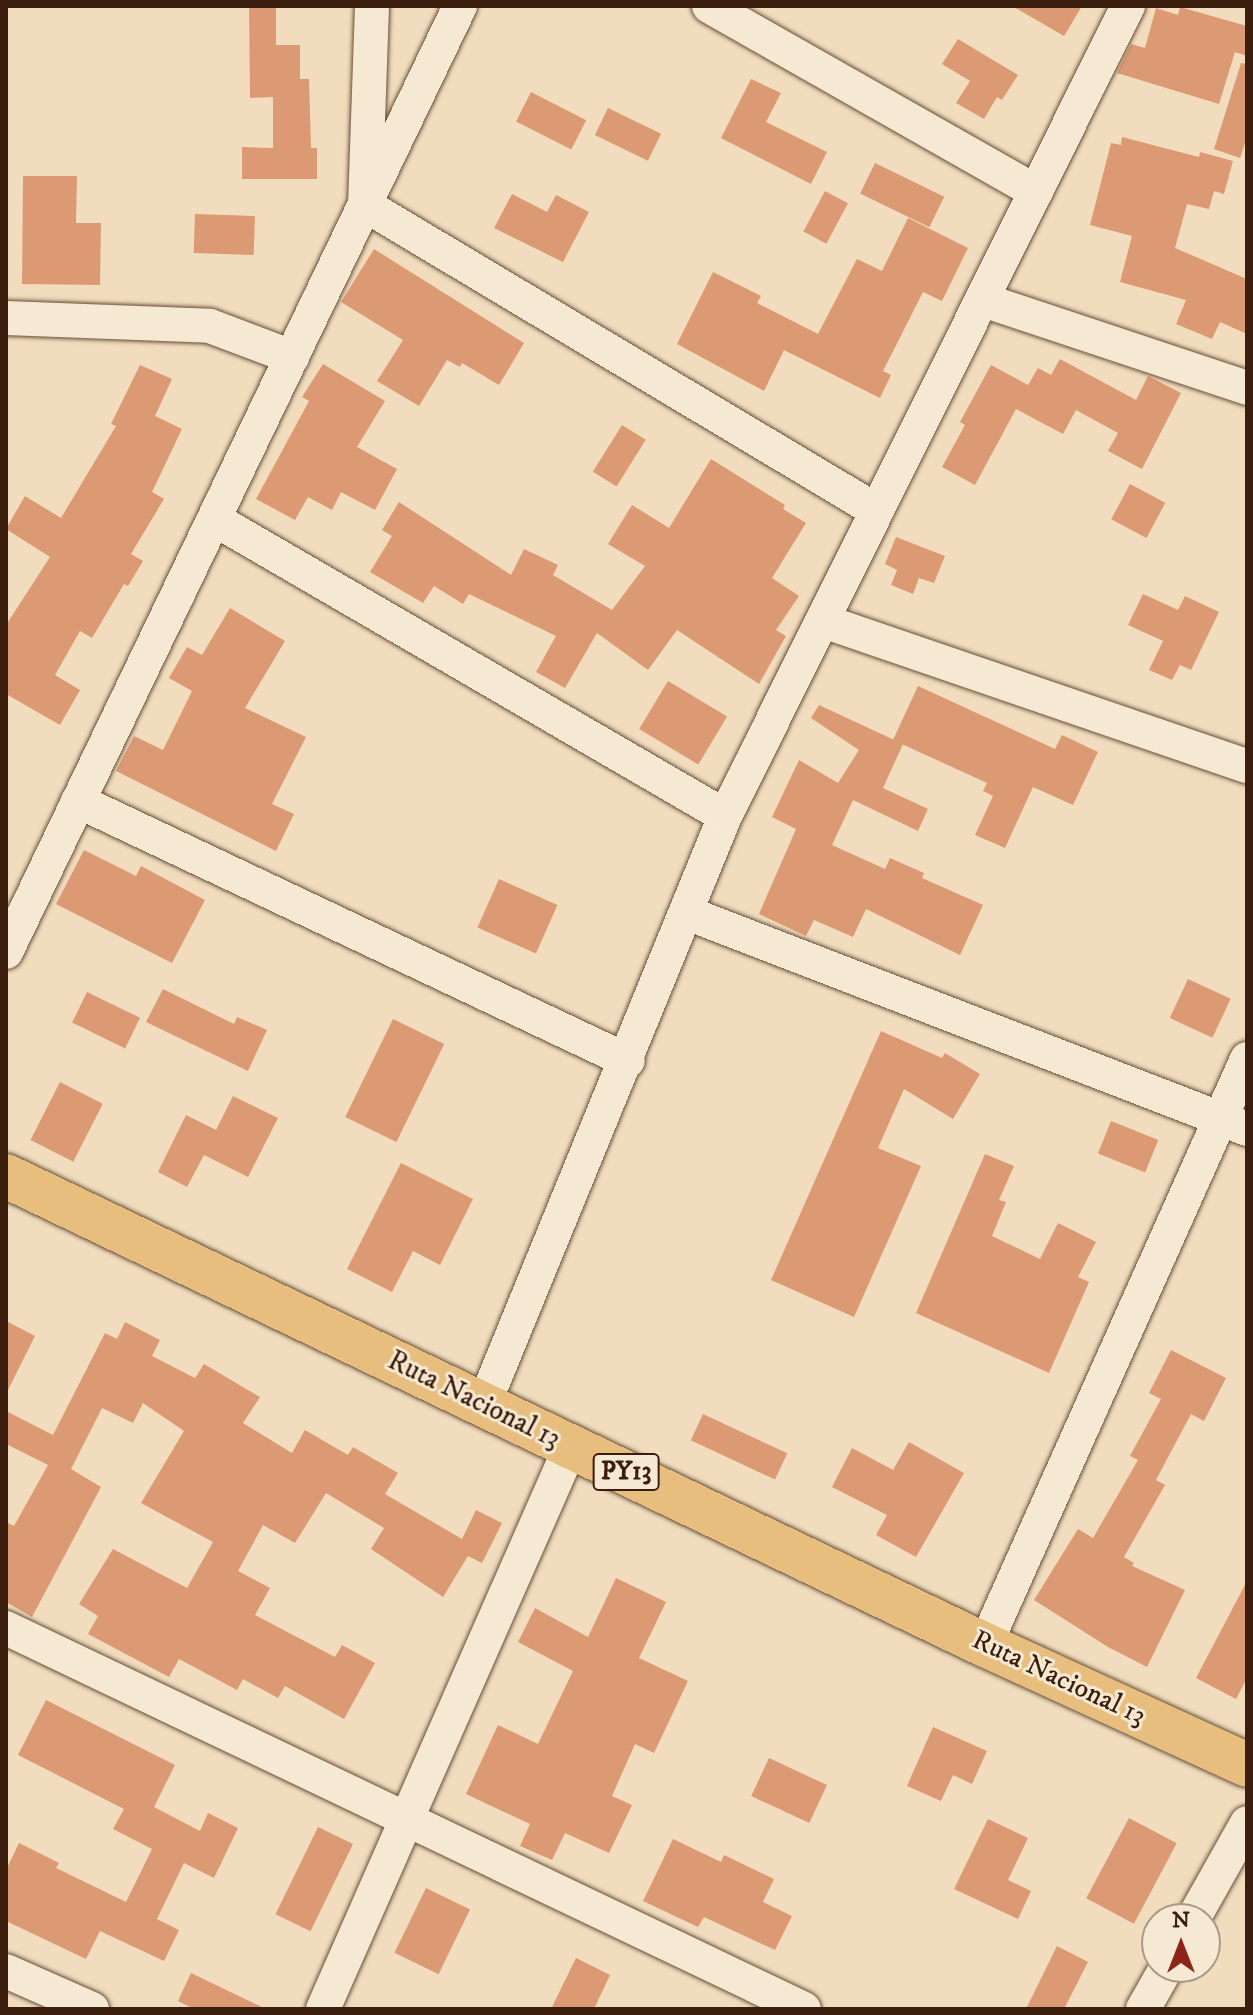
<!DOCTYPE html>
<html>
<head>
<meta charset="utf-8">
<style>
  body { margin:0 }
  #map { position:relative; width:1253px; height:2015px; overflow:hidden; background:#f1ddbd; font-family:"IM FELL DW Pica",serif }
  div>[style] { position:absolute }
  .building>* { inset:0; background:#dc9a74; transform-origin:0 0 }
  .roads { filter:drop-shadow(0 0 2px #684e3a) drop-shadow(0 0 2px #684e3a) }
  .minor>* { height:34px; margin:-17px; padding:0 17px; transform-origin:17px; border-radius:17px; background:#f6e9d4 }
  .trunk>* { height:44px; margin:-22px; padding:0 22px; transform-origin:22px; border-radius:22px; background:#e8be7e }
  span { translate:-50% -50%; white-space:nowrap; text-align:center; line-height:1.15; -webkit-text-stroke:6px #f6e9d4; paint-order:stroke }
  .shield-label span { padding:2px 6px; background:#f6e9d4; border:2px solid; border-radius:6px; -webkit-text-stroke-width:0 }
  .shield-label { font-size:26px; color:#3b1e0e; font-weight:700 }
  .street-label { font-size:28px; color:#3b1e0e }
  .frame { position:absolute; inset:0; border:8px solid #3b1e0e; pointer-events:none }
  .north { position:absolute; left:1141px; top:1903px; width:80px; height:80px; box-sizing:border-box; background:#f6e9d4; border:2px solid #ab9885; border-radius:50%; rotate:0deg; font-size:22px; font-weight:700; line-height:32px; text-align:center; color:#3b1e0e }
  .north::after { content:''; display:block; margin:auto; width:28px; height:36px; background:#8f2418; clip-path:polygon(50% 0,100% 100%,50% 72%,0 100%) }
</style>
</head>
<body>
<div id="map">
  <div class="building">
    <i style="clip-path:polygon(249px 6px,276px 6px,276px 45px,300px 45px,300px 79px,309px 79px,311px 148px,317px 148px,317px 179px,242px 179px,242px 147px,273px 148px,273px 97px,250px 98px)"></i>
    <i style="clip-path:polygon(1012px 6px,1082px 6px,1064px 36px)"></i>
    <i style="clip-path:polygon(1180px 7px,1247px 26px,1247px 56px,1235px 52px,1219px 104px,1117px 73px,1131px 44px,1145px 48px,1156px 8px,1178px 15px)"></i>
    <i style="clip-path:polygon(958px 39px,1018px 75px,1002px 100px,997px 97px,984px 119px,956px 103px,970px 81px,942px 64px)"></i>
    <i style="clip-path:polygon(1241px 63px,1247px 64px,1247px 137px,1240px 158px,1214px 149px)"></i>
    <i style="clip-path:polygon(751px 79px,781px 93px,766px 122px,827px 152px,811px 184px,721px 138px)"></i>
    <i style="left:531px;top:92px;width:62px;height:33px;rotate:27deg"></i>
    <i style="left:608px;top:108px;width:59px;height:30px;rotate:26deg"></i>
    <i style="clip-path:polygon(1122px 137px,1199px 157px,1200px 152px,1233px 161px,1224px 194px,1214px 191px,1209px 209px,1187px 204px,1175px 248px,1247px 279px,1247px 334px,1220px 322px,1212px 339px,1176px 324px,1186px 300px,1120px 282px,1132px 236px,1090px 225px,1111px 143px,1121px 145px)"></i>
    <i style="left:875px;top:163px;width:77px;height:34px;rotate:26deg"></i>
    <i style="clip-path:polygon(23px 176px,77px 176px,76px 223px,101px 223px,100px 285px,22px 284px)"></i>
    <i style="left:825px;top:191px;width:26px;height:46px;rotate:28deg"></i>
    <i style="clip-path:polygon(512px 194px,547px 212px,556px 195px,589px 212px,563px 262px,494px 228px)"></i>
    <i style="left:195px;top:214px;width:60px;height:39px;rotate:2deg"></i>
    <i style="clip-path:polygon(908px 218px,968px 248px,942px 301px,923px 292px,883px 371px,891px 375px,880px 398px,784px 350px,764px 391px,677px 344px,713px 272px,761px 296px,757px 303px,818px 334px,857px 259px,882px 271px)"></i>
    <i style="clip-path:polygon(374px 249px,524px 343px,499px 385px,462px 363px,460px 367px,447px 360px,419px 406px,377px 381px,403px 340px,341px 302px)"></i>
    <i style="clip-path:polygon(1060px 359px,1136px 400px,1148px 376px,1181px 393px,1142px 469px,1108px 451px,1118px 433px,1076px 410px,1063px 434px,1016px 409px,975px 485px,942px 467px,965px 425px,960px 422px,991px 365px,1028px 385px,1038px 368px,1051px 375px)"></i>
    <i style="clip-path:polygon(323px 364px,385px 401px,357px 447px,397px 469px,375px 510px,341px 492px,332px 510px,308px 497px,295px 520px,256px 499px,309px 401px,302px 397px)"></i>
    <i style="clip-path:polygon(140px 365px,172px 379px,155px 416px,182px 429px,152px 492px,164px 499px,131px 554px,143px 561px,128px 586px,124px 584px,92px 638px,80px 631px,55px 675px,80px 690px,60px 725px,6px 694px,6px 625px,50px 557px,6px 529px,25px 496px,61px 518px,116px 426px,111px 424px)"></i>
    <i style="left:622px;top:425px;width:28px;height:55px;rotate:32deg"></i>
    <i style="clip-path:polygon(711px 459px,785px 505px,783px 509px,806px 523px,772px 578px,799px 596px,776px 630px,786px 636px,759px 684px,677px 630px,648px 670px,597px 633px,565px 688px,536px 672px,556px 636px,469px 594px,463px 604px,434px 586px,423px 603px,370px 572px,392px 536px,382px 530px,399px 502px,511px 575px,524px 549px,558px 565px,553px 575px,612px 610px,645px 566px,608px 544px,632px 505px,669px 528px)"></i>
    <i style="left:1130px;top:484px;width:40px;height:40px;rotate:28deg"></i>
    <i style="clip-path:polygon(896px 537px,945px 556px,934px 583px,919px 578px,913px 594px,891px 585px,897px 570px,885px 564px)"></i>
    <i style="clip-path:polygon(1143px 594px,1178px 610px,1185px 596px,1219px 612px,1191px 670px,1180px 665px,1172px 680px,1149px 670px,1163px 641px,1128px 625px)"></i>
    <i style="clip-path:polygon(230px 608px,285px 641px,245px 708px,306px 737px,272px 804px,294px 814px,276px 851px,116px 771px,134px 736px,163px 750px,192px 691px,169px 678px,187px 647px,202px 655px)"></i>
    <i style="left:668px;top:681px;width:69px;height:56px;rotate:31deg"></i>
    <i style="clip-path:polygon(918px 686px,1055px 749px,1062px 735px,1098px 752px,1073px 805px,1033px 787px,1005px 848px,975px 835px,993px 796px,983px 791px,987px 783px,893px 740px)"></i>
    <i style="clip-path:polygon(819px 705px,903px 744px,883px 788px,928px 809px,918px 831px,853px 800px,832px 845px,885px 869px,890px 858px,924px 873px,922px 878px,983px 905px,960px 955px,866px 909px,853px 937px,814px 920px,806px 936px,759px 914px,796px 829px,772px 817px,799px 760px,838px 783px,859px 750px,811px 718px)"></i>
    <i style="clip-path:polygon(84px 850px,136px 876px,141px 866px,205px 900px,172px 963px,56px 904px)"></i>
    <i style="left:499px;top:879px;width:64px;height:53px;rotate:24deg"></i>
    <i style="left:1188px;top:979px;width:47px;height:43px;rotate:25deg"></i>
    <i style="clip-path:polygon(163px 989px,234px 1024px,237px 1017px,267px 1030px,248px 1071px,146px 1022px)"></i>
    <i style="left:87px;top:992px;width:59px;height:34px;rotate:26deg"></i>
    <i style="left:393px;top:1019px;width:57px;height:109px;rotate:26deg"></i>
    <i style="clip-path:polygon(881px 1031px,942px 1058px,945px 1053px,980px 1074px,953px 1119px,904px 1089px,878px 1148px,921px 1166px,854px 1317px,771px 1280px)"></i>
    <i style="left:60px;top:1082px;width:48px;height:65px;rotate:27deg"></i>
    <i style="clip-path:polygon(233px 1096px,278px 1118px,248px 1177px,204px 1155px,187px 1187px,158px 1172px,186px 1115px,216px 1130px)"></i>
    <i style="left:1111px;top:1121px;width:51px;height:35px;rotate:22deg"></i>
    <i style="clip-path:polygon(985px 1154px,1014px 1166px,999px 1200px,1006px 1202px,992px 1236px,1040px 1259px,1058px 1223px,1096px 1242px,1078px 1277px,1089px 1282px,1049px 1373px,916px 1313px)"></i>
    <i style="clip-path:polygon(401px 1163px,473px 1199px,440px 1265px,413px 1251px,392px 1292px,347px 1269px)"></i>
    <i style="clip-path:polygon(6px 1321px,35px 1336px,6px 1394px)"></i>
    <i style="clip-path:polygon(125px 1322px,160px 1340px,152px 1356px,195px 1378px,204px 1364px,260px 1397px,243px 1423px,292px 1453px,305px 1430px,348px 1455px,353px 1447px,398px 1473px,385px 1494px,462px 1539px,476px 1510px,502px 1523px,482px 1563px,468px 1556px,443px 1597px,371px 1549px,384px 1528px,326px 1493px,295px 1543px,263px 1525px,238px 1571px,270px 1588px,255px 1615px,335px 1657px,342px 1645px,375px 1663px,344px 1719px,285px 1686px,278px 1698px,243px 1679px,237px 1690px,179px 1659px,169px 1677px,88px 1634px,98px 1616px,79px 1604px,113px 1549px,187px 1588px,213px 1542px,141px 1503px,184px 1431px,143px 1403px,133px 1423px,102px 1408px,71px 1469px,101px 1487px,32px 1617px,6px 1602px,6px 1522px,14px 1526px,48px 1465px,6px 1444px,6px 1411px,53px 1435px,105px 1333px,117px 1339px)"></i>
    <i style="clip-path:polygon(1171px 1350px,1226px 1378px,1204px 1421px,1191px 1414px,1156px 1480px,1165px 1485px,1124px 1557px,1134px 1563px,1132px 1566px,1185px 1590px,1147px 1667px,1108px 1647px,1034px 1600px,1078px 1529px,1093px 1538px,1138px 1460px,1130px 1456px,1161px 1399px,1149px 1393px)"></i>
    <i style="left:703px;top:1414px;width:93px;height:29px;rotate:25deg"></i>
    <i style="clip-path:polygon(909px 1442px,964px 1473px,916px 1557px,876px 1535px,887px 1515px,832px 1487px,852px 1448px,893px 1470px)"></i>
    <i style="clip-path:polygon(616px 1578px,666px 1602px,639px 1658px,688px 1681px,654px 1753px,635px 1744px,612px 1796px,632px 1805px,609px 1853px,565px 1833px,552px 1860px,520px 1846px,530px 1824px,466px 1794px,498px 1725px,538px 1744px,573px 1671px,518px 1642px,535px 1608px,588px 1637px)"></i>
    <i style="clip-path:polygon(1247px 1581px,1247px 1678px,1236px 1699px,1196px 1678px)"></i>
    <i style="clip-path:polygon(46px 1700px,175px 1765px,154px 1807px,200px 1831px,208px 1813px,238px 1828px,214px 1878px,184px 1863px,157px 1919px,179px 1930px,164px 1961px,100px 1931px,86px 1959px,6px 1921px,6px 1870px,19px 1843px,59px 1863px,56px 1868px,126px 1902px,152px 1849px,113px 1829px,124px 1809px,18px 1755px)"></i>
    <i style="clip-path:polygon(933px 1727px,987px 1751px,972px 1784px,953px 1775px,941px 1801px,907px 1786px)"></i>
    <i style="left:769px;top:1758px;width:64px;height:42px;rotate:25deg"></i>
    <i style="left:1129px;top:1818px;width:54px;height:91px;rotate:28deg"></i>
    <i style="clip-path:polygon(988px 1819px,1028px 1838px,1008px 1880px,1031px 1891px,1018px 1919px,954px 1889px)"></i>
    <i style="left:318px;top:1827px;width:39px;height:97px;rotate:26deg"></i>
    <i style="clip-path:polygon(673px 1839px,721px 1862px,724px 1855px,774px 1879px,763px 1902px,792px 1916px,775px 1950px,704px 1917px,698px 1927px,643px 1901px)"></i>
    <i style="left:426px;top:1888px;width:49px;height:72px;rotate:26deg"></i>
    <i style="clip-path:polygon(1057px 1946px,1088px 1962px,1064px 2009px,1026px 2009px)"></i>
    <i style="clip-path:polygon(576px 1958px,610px 1975px,594px 2009px,551px 2009px)"></i>
    <i style="clip-path:polygon(191px 1973px,266px 2009px,194px 2009px,178px 2001px)"></i>
  </div>
  <div class="roads">
    <div class="minor">
      <i style="left:372px;top:6px;width:199px;rotate:92deg"></i>
      <i style="left:365px;top:205px;width:596px;rotate:30.86deg"></i>
      <i style="left:709px;top:6px;width:376px;rotate:29.6deg"></i>
      <i style="left:983px;top:300px;width:278px;rotate:18.4deg"></i>
      <i style="left:6px;top:318px;width:204px;rotate:2.2deg"></i>
      <i style="left:210px;top:326px;width:88px;rotate:20.7deg"></i>
      <i style="left:214px;top:519px;width:591px;rotate:30.17deg"></i>
      <i style="left:823px;top:621px;width:448px;rotate:18.9deg"></i>
      <i style="left:78px;top:801px;width:608px;rotate:25.3deg"></i>
      <i style="left:687px;top:913px;width:600px;rotate:21.09deg"></i>
      <i style="left:6px;top:952px;width:1049px;rotate:-64.36deg"></i>
      <i style="left:484px;top:1404px;width:635px;rotate:-67.71deg"></i>
      <i style="left:725px;top:816px;width:905px;rotate:-63.55deg"></i>
      <i style="left:6px;top:1628px;width:884px;rotate:25.52deg"></i>
      <i style="left:985px;top:1645px;width:642px;rotate:-65.91deg"></i>
      <i style="left:1193px;top:1919px;width:110px;rotate:-60.6deg"></i>
      <i style="left:6px;top:1971px;width:94px;rotate:23.8deg"></i>
      <i style="left:323px;top:2009px;width:615px;rotate:-66.23deg"></i>
      <i style="left:1143px;top:2009px;width:48px;rotate:-60.3deg"></i>
    </div>
    <div class="trunk">
      <i style="left:6px;top:1176px;width:1086px;rotate:25.6deg"></i>
      <i style="left:985px;top:1645px;width:288px;rotate:24.6deg"></i>
    </div>
  </div>
  <div class="shield-label">
    <span style="left:626px;top:1472px">PY13</span>
  </div>
  <div class="street-label">
    <span style="left:474px;top:1400px;rotate:26deg">Ruta Nacional 13</span>
    <span style="left:1059px;top:1678px;rotate:25deg">Ruta Nacional 13</span>
  </div>
  <div class="frame"></div>
  <div class="north">N</div>
</div>
</body>
</html>
